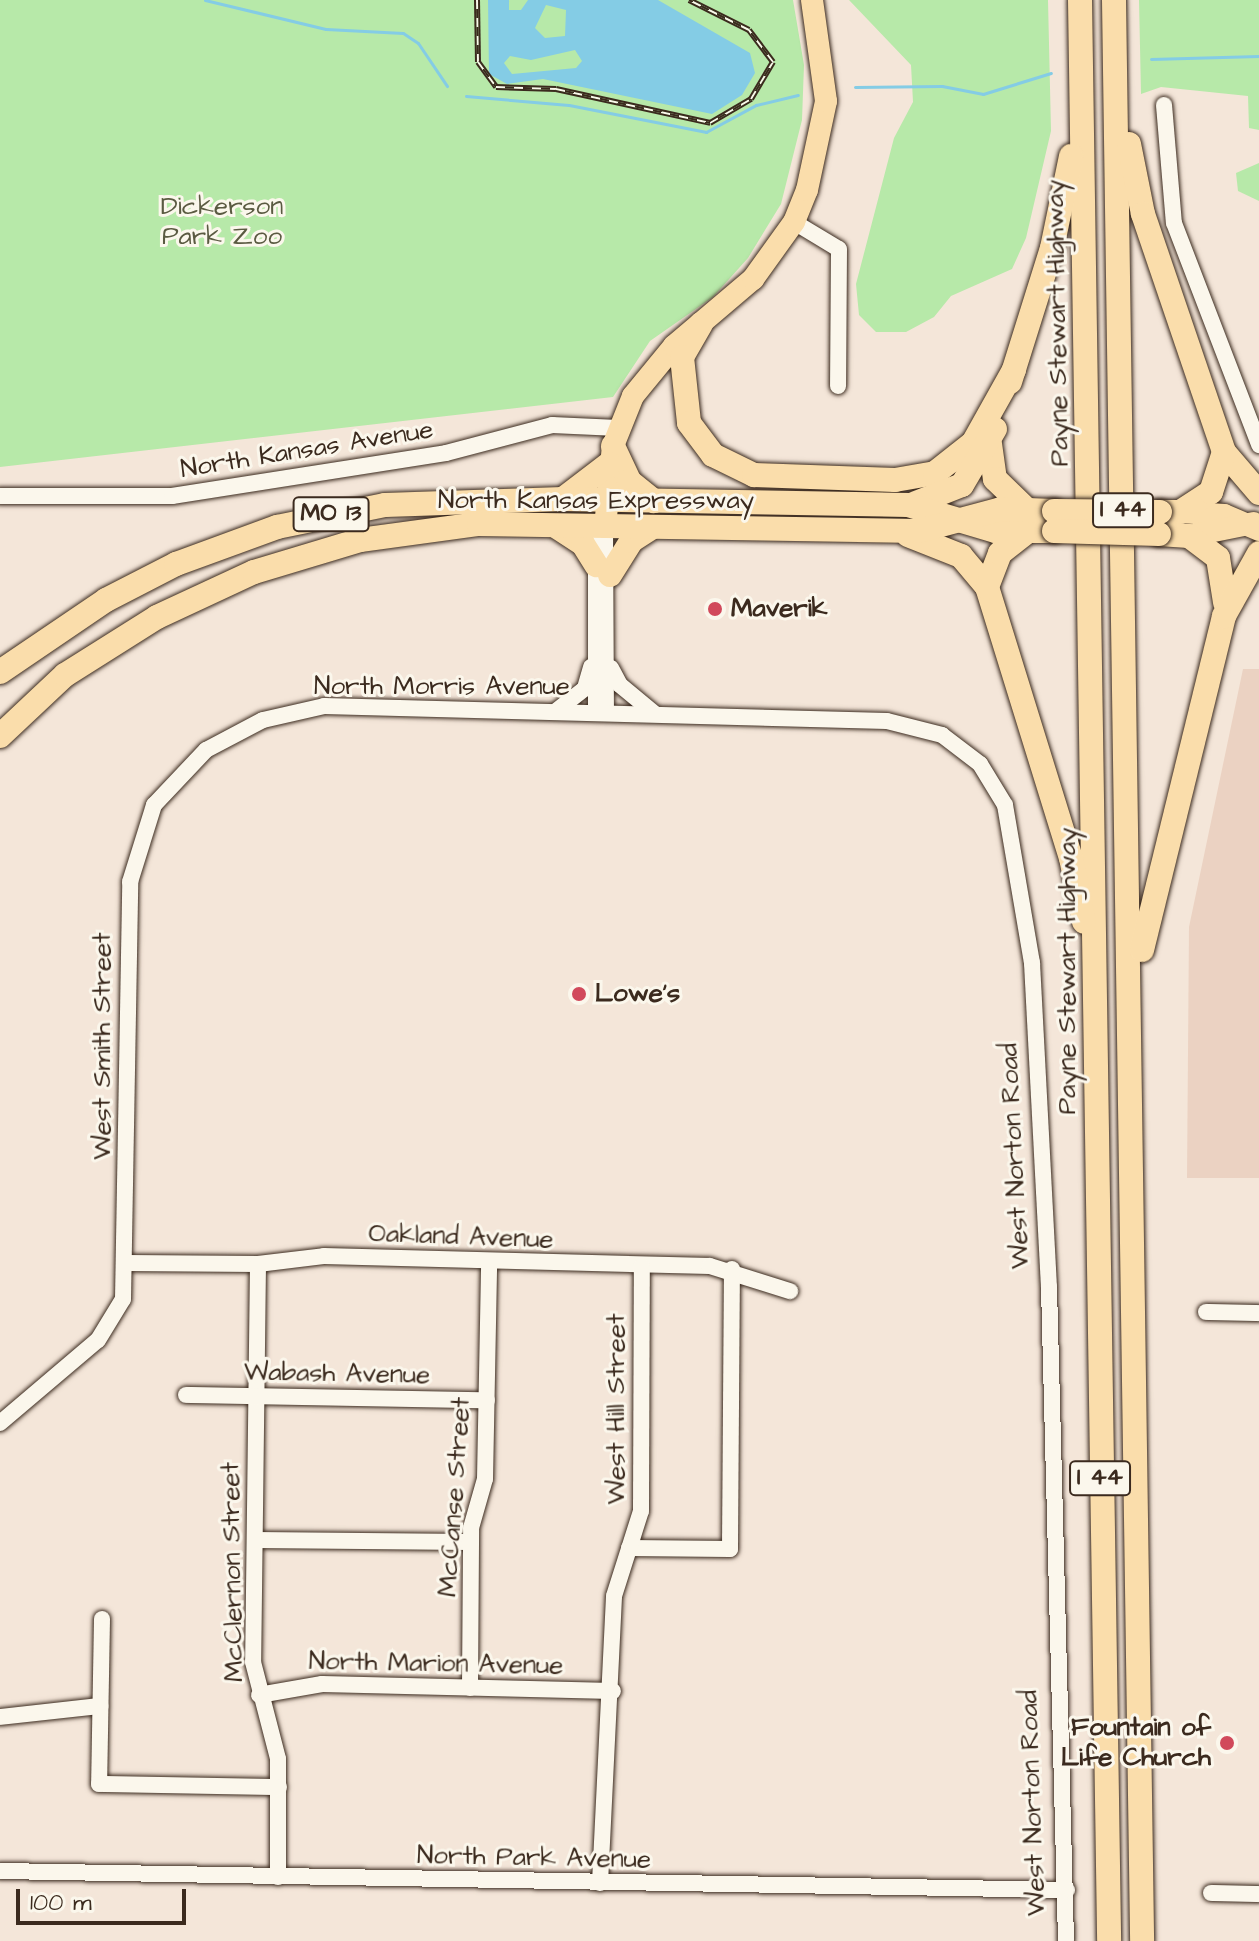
<!DOCTYPE html>
<html>
<head>
<meta charset="utf-8">
<style>
  body { margin:0 }
  #map { position:relative; width:1259px; height:1941px; overflow:hidden; background:#f4e6d9; font-family:"Architects Daughter",sans-serif }
  div>[style] { position:absolute }
  .built>* { inset:0; background:#ebd2c2 }
  .green>* { inset:0; background:#b7e9a9 }
  .water>* { inset:0; background:#84cce5 }
  .stream>* { height:3px; margin:-1.5px; padding:0 1.5px; transform-origin:1.5px; border-radius:1.5px; background:#84cce5 }
  .roads { filter:drop-shadow(0 0 2px #3b2a1e) drop-shadow(0 0 2px #3b2a1e) }
  .minor>* { height:16px; margin:-8px; padding:0 8px; transform-origin:8px; border-radius:8px; background:#fbf7ec }
  .major>* { height:22px; margin:-11px; padding:0 11px; transform-origin:11px; border-radius:11px; background:#faddab }
  .highway>* { height:24px; margin:-12px; padding:0 12px; transform-origin:12px; border-radius:12px; background:#faddab }
  .rail>* { height:6px; margin-top:-3px; transform-origin:0; background:repeating-linear-gradient(90deg,#fbf7ec 0 9px,#3b2a1e 0 18px); box-sizing:border-box; border-block:2px solid #3b2a1e }
  .bridges { filter:drop-shadow(0 0 2px #3b2a1e) drop-shadow(0 0 2px #3b2a1e) }
  .highway-bridge>* { height:24px; margin:-12px; padding:0 12px; transform-origin:12px; border-radius:12px; background:#faddab }
  .dots>* { width:22px; height:22px; translate:-50% -50%; box-sizing:border-box; border:4px solid #fbf7ec; border-radius:50% }
  span { translate:-50% -50%; white-space:nowrap; text-align:center; line-height:1.15; -webkit-text-stroke:6px #fbf7ec; paint-order:stroke }
  .shield-label span { padding:2px 6px; background:#fbf7ec; border:2px solid; border-radius:6px; -webkit-text-stroke-width:0 }
  .shield-label { font-size:24px; color:#3b2a1e; font-weight:700 }
  .park-label { font-size:26px; color:#5a5a41 }
  .street-label { font-size:26px; color:#3b2a1e }
  .poi-label { font-size:26px; color:#3b2a1e; font-weight:700 }
  .left { translate:0 -50%; text-align:left }
  .right { translate:-100% -50%; text-align:right }
  .scale { position:absolute; left:16px; top:1889px; width:170px; height:36px; box-sizing:border-box; border:4px solid #3b2a1e; border-top:0; padding-left:10px; font-size:24px; line-height:28px; white-space:nowrap; color:#3b2a1e; -webkit-text-stroke:6px #fbf7ec; paint-order:stroke }
</style>
</head>
<body>
<div id="map">
  <div class="built">
    <i style="clip-path:polygon(1243px 669px,1259px 669px,1259px 1178px,1187px 1178px,1189px 927px)"></i>
  </div>
  <div class="green">
    <i style="clip-path:polygon(0 0,793px 0,804px 65px,802px 120px,781px 204px,748px 258px,713px 297px,650px 341px,613px 397px,0 467px)"></i>
    <i style="clip-path:polygon(849px 0,1048px 0,1051px 131px,1026px 238px,1012px 269px,951px 296px,934px 317px,906px 332px,876px 332px,859px 315px,856px 284px,894px 138px,913px 102px,911px 65px)"></i>
    <i style="clip-path:polygon(1139px 0,1259px 0,1259px 130px,1249px 128px,1248px 96px,1161px 87px,1141px 94px)"></i>
    <i style="clip-path:polygon(1259px 163px,1259px 201px,1238px 191px,1236px 173px)"></i>
  </div>
  <div class="water">
    <i style="clip-path:polygon(evenodd,488px 0,509px 0,509px 10px,521px 10px,528px 0,658px 0,750px 53px,755px 73px,742px 95px,712px 114px,543px 79px,507px 84px,489px 74px,488px 0,546px 5px,566px 10px,565px 36px,545px 38px,535px 28px,546px 5px,488px 0,575px 50px,582px 61px,576px 68px,512px 74px,504px 63px,510px 56px,531px 60px,575px 50px)"></i>
  </div>
  <div class="stream">
    <i style="left:205px;top:0;width:124px;rotate:13.5deg"></i>
    <i style="left:326px;top:29px;width:77px;rotate:3deg"></i>
    <i style="left:403px;top:33px;width:18px;rotate:34deg"></i>
    <i style="left:418px;top:43px;width:52px;rotate:56deg"></i>
    <i style="left:1151px;top:59px;width:108px;rotate:-1.6deg"></i>
    <i style="left:855px;top:87px;width:87px;rotate:-0.7deg"></i>
    <i style="left:942px;top:86px;width:42px;rotate:11deg"></i>
    <i style="left:983px;top:94px;width:71px;rotate:-17.2deg"></i>
    <i style="left:466px;top:96px;width:103px;rotate:5deg"></i>
    <i style="left:569px;top:105px;width:140px;rotate:11.1deg"></i>
    <i style="left:706px;top:132px;width:57px;rotate:-28.4deg"></i>
    <i style="left:756px;top:105px;width:43px;rotate:-13.4deg"></i>
  </div>
  <div class="roads">
    <div class="minor">
      <i style="left:1164px;top:105px;width:118px;rotate:85.2deg"></i>
      <i style="left:1174px;top:223px;width:238px;rotate:69deg"></i>
      <i style="left:794px;top:222px;width:52px;rotate:31deg"></i>
      <i style="left:839px;top:249px;width:137px;rotate:90.4deg"></i>
      <i style="left:0;top:496px;width:172px"></i>
      <i style="left:172px;top:496px;width:277px;rotate:-8.9deg"></i>
      <i style="left:446px;top:453px;width:110px;rotate:-14.8deg"></i>
      <i style="left:552px;top:425px;width:66px;rotate:2.6deg"></i>
      <i style="left:605px;top:527px;width:186px;rotate:89.7deg"></i>
      <i style="left:611px;top:668px;width:19px;rotate:62deg"></i>
      <i style="left:620px;top:685px;width:45px;rotate:39.6deg"></i>
      <i style="left:556px;top:711px;width:37px;rotate:-38deg"></i>
      <i style="left:585px;top:688px;width:22px;rotate:-74deg"></i>
      <i style="left:596px;top:712px;width:163px;rotate:-90deg"></i>
      <i style="left:596px;top:549px;width:24px;rotate:-68deg"></i>
      <i style="left:127px;top:1263px;width:131px;rotate:0.4deg"></i>
      <i style="left:258px;top:1264px;width:66px;rotate:-6.9deg"></i>
      <i style="left:324px;top:1256px;width:386px;rotate:1.5deg"></i>
      <i style="left:710px;top:1266px;width:84px;rotate:17.4deg"></i>
      <i style="left:258px;top:1264px;width:398px;rotate:90.7deg"></i>
      <i style="left:253px;top:1662px;width:100px;rotate:75.5deg"></i>
      <i style="left:278px;top:1759px;width:118px;rotate:90deg"></i>
      <i style="left:1206px;top:1312px;width:53px;rotate:1.1deg"></i>
      <i style="left:186px;top:1395px;width:301px;rotate:1deg"></i>
      <i style="left:0;top:1423px;width:128px;rotate:-40.3deg"></i>
      <i style="left:98px;top:1340px;width:48px;rotate:-58.6deg"></i>
      <i style="left:123px;top:1299px;width:417px;rotate:-89deg"></i>
      <i style="left:130px;top:882px;width:81px;rotate:-72.7deg"></i>
      <i style="left:154px;top:805px;width:76px;rotate:-46.6deg"></i>
      <i style="left:206px;top:750px;width:64px;rotate:-27.8deg"></i>
      <i style="left:263px;top:720px;width:63px;rotate:-12.9deg"></i>
      <i style="left:324px;top:706px;width:563px;rotate:1.53deg"></i>
      <i style="left:887px;top:721px;width:57px;rotate:14.3deg"></i>
      <i style="left:942px;top:735px;width:48px;rotate:37.3deg"></i>
      <i style="left:980px;top:764px;width:48px;rotate:58.6deg"></i>
      <i style="left:1005px;top:805px;width:160px;rotate:80.3deg"></i>
      <i style="left:1032px;top:963px;width:324px;rotate:87deg"></i>
      <i style="left:1049px;top:1287px;width:654px;rotate:88.51deg"></i>
      <i style="left:255px;top:1540px;width:215px;rotate:0.5deg"></i>
      <i style="left:629px;top:1548px;width:101px;rotate:0.6deg"></i>
      <i style="left:730px;top:1549px;width:280px;rotate:-89.6deg"></i>
      <i style="left:102px;top:1619px;width:165px;rotate:91deg"></i>
      <i style="left:99px;top:1784px;width:180px;rotate:1deg"></i>
      <i style="left:470px;top:1688px;width:160px;rotate:-89.6deg"></i>
      <i style="left:471px;top:1528px;width:51px;rotate:-74.1deg"></i>
      <i style="left:485px;top:1479px;width:217px;rotate:-88.9deg"></i>
      <i style="left:259px;top:1695px;width:64px;rotate:-9.9deg"></i>
      <i style="left:322px;top:1684px;width:291px;rotate:1.4deg"></i>
      <i style="left:0;top:1717px;width:101px;rotate:-6.3deg"></i>
      <i style="left:0;top:1871px;width:1067px;rotate:1.02deg"></i>
      <i style="left:600px;top:1883px;width:287px;rotate:-87.2deg"></i>
      <i style="left:614px;top:1596px;width:89px;rotate:-72.4deg"></i>
      <i style="left:641px;top:1511px;width:245px;rotate:-89.8deg"></i>
      <i style="left:1211px;top:1893px;width:48px;rotate:1.2deg"></i>
    </div>
    <div class="major">
      <i style="left:1180px;top:512px;width:44px;rotate:3.9deg"></i>
      <i style="left:1224px;top:515px;width:38px;rotate:23deg"></i>
      <i style="left:605px;top:527px;width:81px;rotate:-84.4deg"></i>
      <i style="left:613px;top:446px;width:54px;rotate:-68.2deg"></i>
      <i style="left:633px;top:396px;width:65px;rotate:-50.6deg"></i>
      <i style="left:674px;top:346px;width:104px;rotate:-40.3deg"></i>
      <i style="left:753px;top:279px;width:70px;rotate:-54.3deg"></i>
      <i style="left:794px;top:222px;width:35px;rotate:-68deg"></i>
      <i style="left:807px;top:190px;width:91px;rotate:-77.9deg"></i>
      <i style="left:826px;top:101px;width:102px;rotate:-97.9deg"></i>
      <i style="left:1189px;top:536px;width:66px;rotate:-11.3deg"></i>
    </div>
    <div class="highway">
      <i style="left:1080px;top:0;width:1941px;rotate:89.14deg"></i>
      <i style="left:1114px;top:0;width:1941px;rotate:89.17deg"></i>
      <i style="left:1129px;top:144px;width:71px;rotate:78.7deg"></i>
      <i style="left:1143px;top:214px;width:251px;rotate:71.2deg"></i>
      <i style="left:1224px;top:452px;width:54px;rotate:49.5deg"></i>
      <i style="left:701px;top:324px;width:38px;rotate:120deg"></i>
      <i style="left:682px;top:357px;width:66px;rotate:83.9deg"></i>
      <i style="left:689px;top:423px;width:40px;rotate:53deg"></i>
      <i style="left:713px;top:455px;width:46px;rotate:26deg"></i>
      <i style="left:754px;top:475px;width:141px;rotate:2deg"></i>
      <i style="left:895px;top:480px;width:41px;rotate:-9.9deg"></i>
      <i style="left:935px;top:473px;width:48px;rotate:-38.3deg"></i>
      <i style="left:973px;top:443px;width:84px;rotate:-60.7deg"></i>
      <i style="left:1010px;top:382px;width:140px;rotate:-72.6deg"></i>
      <i style="left:1052px;top:248px;width:94px;rotate:-78.3deg"></i>
      <i style="left:990px;top:444px;width:35px;rotate:82deg"></i>
      <i style="left:995px;top:479px;width:42px;rotate:44deg"></i>
      <i style="left:613px;top:446px;width:38px;rotate:65deg"></i>
      <i style="left:629px;top:481px;width:32px;rotate:39deg"></i>
      <i style="left:563px;top:499px;width:58px;rotate:-37.3deg"></i>
      <i style="left:916px;top:503px;width:49px;rotate:-21.4deg"></i>
      <i style="left:962px;top:485px;width:65px;rotate:-59.5deg"></i>
      <i style="left:1160px;top:512px;width:20px"></i>
      <i style="left:1180px;top:512px;width:37px;rotate:-33deg"></i>
      <i style="left:1211px;top:492px;width:42px;rotate:-72deg"></i>
      <i style="left:557px;top:527px;width:31px;rotate:33deg"></i>
      <i style="left:583px;top:544px;width:25px;rotate:58deg"></i>
      <i style="left:1159px;top:534px;width:30px;rotate:4deg"></i>
      <i style="left:1189px;top:536px;width:36px;rotate:37deg"></i>
      <i style="left:1218px;top:558px;width:45px;rotate:81deg"></i>
      <i style="left:908px;top:535px;width:57px;rotate:21.6deg"></i>
      <i style="left:961px;top:556px;width:40px;rotate:50deg"></i>
      <i style="left:987px;top:587px;width:284px;rotate:72.8deg"></i>
      <i style="left:1071px;top:858px;width:65px;rotate:78.5deg"></i>
      <i style="left:610px;top:575px;width:40px;rotate:-58deg"></i>
      <i style="left:631px;top:541px;width:24px;rotate:-33deg"></i>
      <i style="left:987px;top:587px;width:36px;rotate:-69deg"></i>
      <i style="left:1000px;top:553px;width:34px;rotate:-38deg"></i>
      <i style="left:0;top:672px;width:128px;rotate:-34.2deg"></i>
      <i style="left:106px;top:600px;width:79px;rotate:-27.2deg"></i>
      <i style="left:176px;top:564px;width:108px;rotate:-20.1deg"></i>
      <i style="left:277px;top:527px;width:110px;rotate:-11.5deg"></i>
      <i style="left:385px;top:505px;width:178px;rotate:-1.9deg"></i>
      <i style="left:563px;top:499px;width:345px;rotate:1deg"></i>
      <i style="left:908px;top:505px;width:92px;rotate:16.5deg"></i>
      <i style="left:996px;top:531px;width:58px"></i>
      <i style="left:0;top:736px;width:89px;rotate:-43.2deg"></i>
      <i style="left:65px;top:675px;width:109px;rotate:-32.2deg"></i>
      <i style="left:157px;top:617px;width:107px;rotate:-24.9deg"></i>
      <i style="left:254px;top:572px;width:111px;rotate:-16.8deg"></i>
      <i style="left:360px;top:540px;width:120px;rotate:-7.7deg"></i>
      <i style="left:479px;top:524px;width:440px;rotate:0.9deg"></i>
      <i style="left:919px;top:531px;width:85px;rotate:-15deg"></i>
      <i style="left:1001px;top:509px;width:53px;rotate:2.2deg"></i>
      <i style="left:1142px;top:950px;width:344px;rotate:-76.2deg"></i>
      <i style="left:1224px;top:616px;width:72px;rotate:-60.9deg"></i>
    </div>
  </div>
  <div class="rail">
    <i style="left:477px;top:0;width:62px;rotate:89.1deg"></i>
    <i style="left:478px;top:62px;width:31px;rotate:54deg"></i>
    <i style="left:496px;top:87px;width:60px;rotate:1.9deg"></i>
    <i style="left:556px;top:89px;width:158px;rotate:12.4deg"></i>
    <i style="left:710px;top:123px;width:48px;rotate:-30.3deg"></i>
    <i style="left:751px;top:99px;width:43px;rotate:-59.3deg"></i>
    <i style="left:773px;top:62px;width:40px;rotate:-127deg"></i>
    <i style="left:749px;top:30px;width:67px;rotate:-153.4deg"></i>
  </div>
  <div class="bridges">
    <div class="highway-bridge">
      <i style="left:1054px;top:511px;width:106px;rotate:0.5deg"></i>
      <i style="left:1054px;top:531px;width:105px;rotate:1.6deg"></i>
    </div>
  </div>
  <div class="dots">
    <i style="left:715px;top:609px;background:#d1495b"></i>
    <i style="left:579px;top:994px;background:#d1495b"></i>
    <i style="left:1227px;top:1743px;background:#d1495b"></i>
  </div>
  <div class="shield-label">
    <span style="left:1123px;top:510px">I 44</span>
    <span style="left:331px;top:514px">MO 13</span>
    <span style="left:1100px;top:1478px">I 44</span>
  </div>
  <div class="park-label">
    <span style="left:222px;top:222px">Dickerson<br>Park Zoo</span>
  </div>
  <div class="street-label">
    <span style="left:1058px;top:323px;rotate:-91deg">Payne Stewart Highway</span>
    <span style="left:307px;top:450px;rotate:-9deg">North Kansas Avenue</span>
    <span style="left:596px;top:501px">North Kansas Expressway</span>
    <span style="left:442px;top:687px">North Morris Avenue</span>
    <span style="left:1068px;top:971px;rotate:-90deg">Payne Stewart Highway</span>
    <span style="left:103px;top:1046px;rotate:-90deg">West Smith Street</span>
    <span style="left:1015px;top:1156px;rotate:-93deg">West Norton Road</span>
    <span style="left:461px;top:1237px;rotate:2deg">Oakland Avenue</span>
    <span style="left:337px;top:1374px;rotate:1deg">Wabash Avenue</span>
    <span style="left:617px;top:1409px;rotate:-90deg">West Hill Street</span>
    <span style="left:455px;top:1497px;rotate:-86deg">McCanse Street</span>
    <span style="left:233px;top:1572px;rotate:-91deg">McClernon Street</span>
    <span style="left:436px;top:1664px;rotate:1deg">North Marion Avenue</span>
    <span style="left:1033px;top:1803px;rotate:-92deg">West Norton Road</span>
    <span style="left:534px;top:1858px;rotate:1deg">North Park Avenue</span>
  </div>
  <div class="poi-label">
    <span class="left" style="left:731px;top:609px">Maverik</span>
    <span class="left" style="left:595px;top:994px">Lowe's</span>
    <span class="right" style="left:1211px;top:1743px">Fountain of<br>Life Church</span>
  </div>
  <div class="scale">100 m</div>
</div>
</body>
</html>
